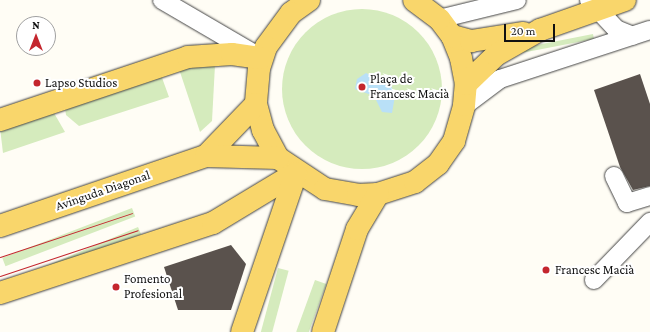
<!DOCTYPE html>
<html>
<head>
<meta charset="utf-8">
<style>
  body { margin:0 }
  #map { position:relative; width:650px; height:332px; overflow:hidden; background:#fffdf5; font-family:"Crimson Pro",serif }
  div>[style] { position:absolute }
  .green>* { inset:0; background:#d5ebbd; transform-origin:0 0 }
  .round { border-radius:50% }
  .water>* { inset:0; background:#b9e0f7 }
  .building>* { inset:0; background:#5a524d }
  .roads { filter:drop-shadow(0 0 1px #444) drop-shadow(0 0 1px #444) }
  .minor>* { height:18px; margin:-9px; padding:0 9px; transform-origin:9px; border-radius:9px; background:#fff }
  .major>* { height:22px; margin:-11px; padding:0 11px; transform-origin:11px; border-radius:11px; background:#f9d66b }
  .tram>* { height:1px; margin:-0.5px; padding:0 0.5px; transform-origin:0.5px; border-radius:0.5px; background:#c4262e }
  .dots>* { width:11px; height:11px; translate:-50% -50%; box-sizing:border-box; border:2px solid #fff; border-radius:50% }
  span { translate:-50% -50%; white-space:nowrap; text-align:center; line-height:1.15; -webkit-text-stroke:4px #fff; paint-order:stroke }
  .poi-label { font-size:13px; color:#111 }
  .left { translate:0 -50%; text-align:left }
  .street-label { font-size:13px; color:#111 }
  .north { position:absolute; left:16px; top:16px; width:40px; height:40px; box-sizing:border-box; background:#fff; border:1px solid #a0a0a0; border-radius:50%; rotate:0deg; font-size:11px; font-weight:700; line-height:16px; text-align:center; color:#111 }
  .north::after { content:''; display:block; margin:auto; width:14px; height:18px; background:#c4262e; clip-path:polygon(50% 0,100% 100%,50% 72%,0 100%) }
  .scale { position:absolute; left:504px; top:24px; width:51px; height:18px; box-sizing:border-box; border:2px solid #111; border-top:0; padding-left:5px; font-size:12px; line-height:14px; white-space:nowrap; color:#111; -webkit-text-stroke:3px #fff; paint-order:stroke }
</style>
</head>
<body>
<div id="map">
  <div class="green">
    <i class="round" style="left:282px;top:9px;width:160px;height:160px"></i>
    <i style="left:593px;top:34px;width:5px;height:78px;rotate:79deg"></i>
    <i style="clip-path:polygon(215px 65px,212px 121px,200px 132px,179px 69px)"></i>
    <i style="clip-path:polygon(161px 75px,169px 97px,79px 126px,66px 115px,65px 108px)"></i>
    <i style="clip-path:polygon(54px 113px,65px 132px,3px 153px,0 128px)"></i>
    <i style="left:132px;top:208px;width:9px;height:139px;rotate:69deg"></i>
    <i style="left:138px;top:227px;width:8px;height:145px;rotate:67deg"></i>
    <i style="left:278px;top:268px;width:11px;height:67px;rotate:15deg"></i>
    <i style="left:315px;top:280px;width:12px;height:55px;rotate:20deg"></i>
  </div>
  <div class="water">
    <i style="clip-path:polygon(366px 73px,391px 85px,395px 96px,392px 113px,382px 112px,374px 96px,355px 89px,357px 79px)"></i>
  </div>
  <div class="building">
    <i style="clip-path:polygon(640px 74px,650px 104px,650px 186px,633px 190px,620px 167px,594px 90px)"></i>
    <i style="clip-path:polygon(231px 245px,246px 264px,231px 310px,178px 310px,164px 267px)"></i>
  </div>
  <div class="roads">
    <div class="minor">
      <i style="left:162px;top:0;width:109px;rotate:30.3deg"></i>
      <i style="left:589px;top:0;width:40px;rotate:47deg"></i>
      <i style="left:616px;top:29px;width:18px;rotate:22deg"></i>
      <i style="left:439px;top:19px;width:80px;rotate:-13.7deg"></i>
      <i style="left:464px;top:106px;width:45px;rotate:-36.9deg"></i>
      <i style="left:500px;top:79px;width:158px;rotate:-18.1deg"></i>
      <i style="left:614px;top:176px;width:30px;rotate:64deg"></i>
      <i style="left:627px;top:203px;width:24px;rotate:-17deg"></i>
      <i style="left:594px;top:280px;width:81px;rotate:-46deg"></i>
    </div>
    <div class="major">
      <i style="left:309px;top:0;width:22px;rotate:144deg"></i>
      <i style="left:291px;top:13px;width:42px;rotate:126.3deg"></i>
      <i style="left:266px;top:47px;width:22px;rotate:108deg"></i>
      <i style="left:259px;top:68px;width:36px;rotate:95deg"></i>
      <i style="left:256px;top:104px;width:27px;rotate:75deg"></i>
      <i style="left:263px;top:130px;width:32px;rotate:62deg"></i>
      <i style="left:278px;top:158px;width:56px;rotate:33.4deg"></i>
      <i style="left:325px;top:189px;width:34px;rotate:10deg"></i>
      <i style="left:358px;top:195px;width:20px;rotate:-3deg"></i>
      <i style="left:378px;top:194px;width:39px;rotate:-18deg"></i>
      <i style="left:415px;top:182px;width:29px;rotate:-38deg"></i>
      <i style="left:438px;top:164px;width:28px;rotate:-55deg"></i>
      <i style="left:454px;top:141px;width:37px;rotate:-74deg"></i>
      <i style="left:464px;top:105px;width:21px;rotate:-85deg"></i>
      <i style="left:466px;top:84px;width:26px;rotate:-101deg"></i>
      <i style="left:461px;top:58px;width:24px;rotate:-112deg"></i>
      <i style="left:452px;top:36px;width:21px;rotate:-127deg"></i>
      <i style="left:439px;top:19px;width:31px;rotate:-143deg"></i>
      <i style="left:452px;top:36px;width:20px;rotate:15deg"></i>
      <i style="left:471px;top:41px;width:53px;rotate:-8.7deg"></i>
      <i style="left:466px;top:84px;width:42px;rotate:-44deg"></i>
      <i style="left:496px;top:55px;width:51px;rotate:-29.6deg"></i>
      <i style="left:540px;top:30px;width:90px;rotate:-19.4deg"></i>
      <i style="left:0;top:120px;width:198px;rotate:-18.5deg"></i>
      <i style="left:188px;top:57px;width:44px;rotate:-3.9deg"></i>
      <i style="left:232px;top:54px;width:29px;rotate:8deg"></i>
      <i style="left:206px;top:156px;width:72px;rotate:-46.1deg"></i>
      <i style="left:0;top:226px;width:218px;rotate:-18.8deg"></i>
      <i style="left:206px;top:156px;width:72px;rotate:1.6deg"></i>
      <i style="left:0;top:293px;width:224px;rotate:-18.2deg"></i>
      <i style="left:213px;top:223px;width:97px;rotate:-31.1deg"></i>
      <i style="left:242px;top:332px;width:168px;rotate:-71.2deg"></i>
      <i style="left:323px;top:332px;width:108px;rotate:-71.7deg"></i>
      <i style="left:357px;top:229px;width:41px;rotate:-59deg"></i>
    </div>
  </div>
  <div class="tram">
    <i style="left:0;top:257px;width:139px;rotate:-18.4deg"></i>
    <i style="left:0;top:276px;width:145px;rotate:-18.4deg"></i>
  </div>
  <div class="dots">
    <i style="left:37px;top:83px;background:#c4262e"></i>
    <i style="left:362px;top:87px;background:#c4262e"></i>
    <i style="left:546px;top:270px;background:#c4262e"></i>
    <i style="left:116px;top:287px;background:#c4262e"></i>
  </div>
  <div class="poi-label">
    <span class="left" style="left:370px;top:87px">Plaça de<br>Francesc Macià</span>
    <span class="left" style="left:45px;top:83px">Lapso Studios</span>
    <span class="left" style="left:555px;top:270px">Francesc Macià</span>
    <span class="left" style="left:124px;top:287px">Fomento<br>Profesional</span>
  </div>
  <div class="street-label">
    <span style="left:103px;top:191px;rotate:-19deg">Avinguda Diagonal</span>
  </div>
  <div class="north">N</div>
  <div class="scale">20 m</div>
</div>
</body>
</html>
